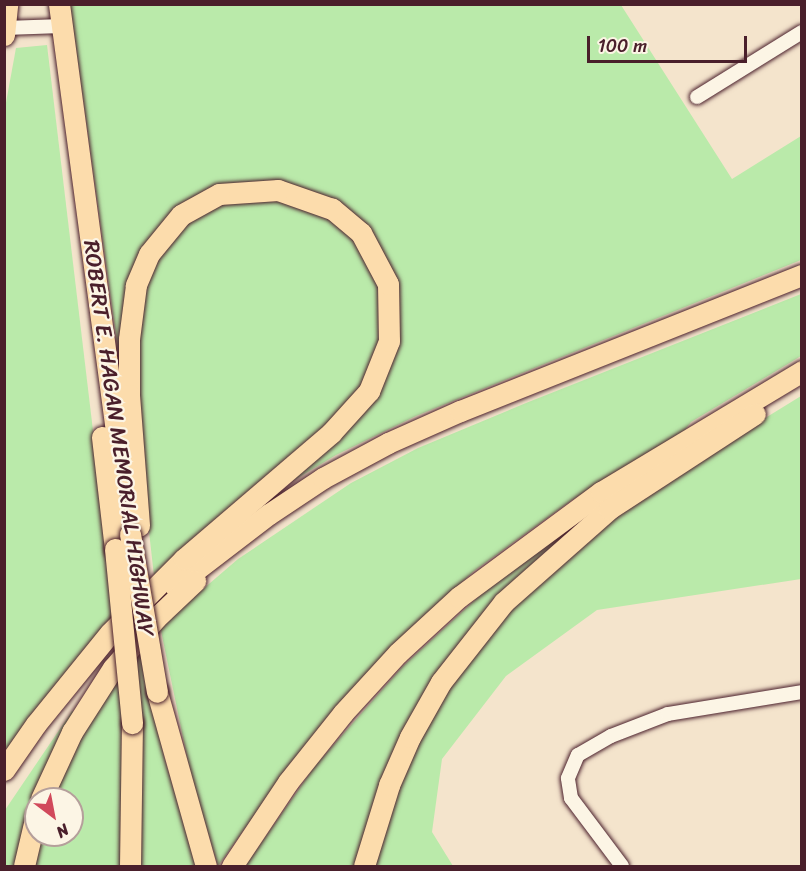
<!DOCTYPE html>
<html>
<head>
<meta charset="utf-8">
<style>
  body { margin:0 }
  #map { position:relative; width:806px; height:871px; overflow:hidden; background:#f4e4cc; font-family:Sriracha,sans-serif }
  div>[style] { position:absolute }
  .green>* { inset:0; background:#baeaaa }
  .roads { filter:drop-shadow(0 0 2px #4a1f2b) drop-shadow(0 0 2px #4a1f2b) }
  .minor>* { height:14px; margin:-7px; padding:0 7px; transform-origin:7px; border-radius:7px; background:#fcf5e5 }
  .highway>* { height:21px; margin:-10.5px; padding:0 10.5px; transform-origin:10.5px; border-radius:10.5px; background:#fcdcac }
  .bridges { filter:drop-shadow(0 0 2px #4a1f2b) drop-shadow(0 0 2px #4a1f2b) }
  .highway-bridge>* { height:21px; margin:-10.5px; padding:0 10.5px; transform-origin:10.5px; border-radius:10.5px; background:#fcdcac }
  span { translate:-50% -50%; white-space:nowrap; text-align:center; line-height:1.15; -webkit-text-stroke:4.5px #fcf5e5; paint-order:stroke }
  .street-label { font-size:22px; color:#4a1f2b }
  .frame { position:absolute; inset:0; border:6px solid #4a1f2b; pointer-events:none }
  .north { position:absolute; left:24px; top:787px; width:60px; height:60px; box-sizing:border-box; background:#fcf5e5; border:2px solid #b59f9b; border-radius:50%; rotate:148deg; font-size:16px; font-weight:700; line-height:24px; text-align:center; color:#4a1f2b }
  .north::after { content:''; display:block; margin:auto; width:21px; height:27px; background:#d1495b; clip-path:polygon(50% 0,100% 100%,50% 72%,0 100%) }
  .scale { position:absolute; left:587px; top:36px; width:160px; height:27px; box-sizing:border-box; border:3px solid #4a1f2b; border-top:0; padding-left:8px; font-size:18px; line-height:21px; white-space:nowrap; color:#4a1f2b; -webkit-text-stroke:4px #fcf5e5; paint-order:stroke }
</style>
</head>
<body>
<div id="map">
  <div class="green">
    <i style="clip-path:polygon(70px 5px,621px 5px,732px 179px,801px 136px,801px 260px,416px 416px,336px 455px,268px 496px,362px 413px,396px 290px,319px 194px,266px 181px,160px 228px,120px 364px)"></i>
    <i style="clip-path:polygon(47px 45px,115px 615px,5px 755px,5px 108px,16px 48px)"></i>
    <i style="clip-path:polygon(252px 195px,305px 203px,353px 235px,381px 285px,385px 322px,364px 388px,343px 412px,154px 576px,142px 469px,137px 364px,146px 276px,171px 235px,208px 207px)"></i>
    <i style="clip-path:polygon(801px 294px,801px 356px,691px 422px,684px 431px,572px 500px,474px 571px,445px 598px,286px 771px,218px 866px,192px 781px,160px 626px,238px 559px,351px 483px,418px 448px,526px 403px)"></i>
    <i style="clip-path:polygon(801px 396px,801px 579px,597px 610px,506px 676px,442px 759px,432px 832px,453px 866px,373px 866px,408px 761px,453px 678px,501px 618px,639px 496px)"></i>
    <i style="clip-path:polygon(586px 515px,456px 651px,359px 866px,245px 866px,315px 766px,403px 666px,487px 589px)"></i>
    <i style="clip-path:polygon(140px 648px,165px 760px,197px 866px,137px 866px,135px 654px)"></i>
    <i style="clip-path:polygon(121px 671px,123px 866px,30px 866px,36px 835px,72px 835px,72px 799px,47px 799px,61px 768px)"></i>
    <i style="clip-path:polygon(72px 711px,75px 713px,43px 776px,25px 825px,19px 866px,5px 866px,5px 810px)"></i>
  </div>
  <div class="roads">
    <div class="minor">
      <i style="left:5px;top:28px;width:57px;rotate:-2deg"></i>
      <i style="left:697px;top:97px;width:123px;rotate:-31.8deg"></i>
      <i style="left:622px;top:866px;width:85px;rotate:-126.9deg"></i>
      <i style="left:571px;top:798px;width:20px;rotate:-99deg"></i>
      <i style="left:568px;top:778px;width:25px;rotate:-67deg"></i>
      <i style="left:578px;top:755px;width:38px;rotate:-30deg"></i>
      <i style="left:611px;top:736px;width:61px;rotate:-21.1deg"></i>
      <i style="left:668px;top:714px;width:136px;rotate:-9.3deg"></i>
    </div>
    <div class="highway">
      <i style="left:59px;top:4px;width:483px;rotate:82.4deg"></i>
      <i style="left:4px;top:35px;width:31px;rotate:-84deg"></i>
      <i style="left:102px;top:437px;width:113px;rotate:83.4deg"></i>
      <i style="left:175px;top:586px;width:118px;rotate:-37.5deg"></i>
      <i style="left:269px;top:514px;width:65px;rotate:-33.7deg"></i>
      <i style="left:323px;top:478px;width:74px;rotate:-28.3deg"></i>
      <i style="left:388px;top:443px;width:79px;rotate:-24deg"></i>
      <i style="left:460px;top:411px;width:368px;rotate:-21.7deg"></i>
      <i style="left:157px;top:692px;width:181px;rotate:74.3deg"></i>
      <i style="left:4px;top:770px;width:56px;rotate:-55.2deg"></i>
      <i style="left:36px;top:724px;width:117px;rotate:-50.9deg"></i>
      <i style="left:110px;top:633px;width:105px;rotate:-45deg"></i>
      <i style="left:184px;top:559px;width:194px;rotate:-40.6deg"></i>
      <i style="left:331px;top:433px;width:57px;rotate:-47.9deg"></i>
      <i style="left:369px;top:391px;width:54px;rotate:-68.2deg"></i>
      <i style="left:389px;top:341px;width:57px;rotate:-91deg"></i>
      <i style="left:388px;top:284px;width:58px;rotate:-117.9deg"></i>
      <i style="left:361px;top:233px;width:38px;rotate:-140deg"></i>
      <i style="left:332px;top:209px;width:57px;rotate:-160.6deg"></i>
      <i style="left:278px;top:190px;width:59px;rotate:176.1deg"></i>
      <i style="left:219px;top:194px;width:43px;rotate:151.1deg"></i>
      <i style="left:181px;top:215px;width:50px;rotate:129.4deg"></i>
      <i style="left:149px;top:254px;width:34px;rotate:113deg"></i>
      <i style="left:136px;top:285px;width:54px;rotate:97.4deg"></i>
      <i style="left:129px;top:339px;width:56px;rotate:90deg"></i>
      <i style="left:129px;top:395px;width:131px;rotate:85.6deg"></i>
      <i style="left:41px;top:799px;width:74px;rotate:-65.2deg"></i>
      <i style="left:72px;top:732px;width:76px;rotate:-57.4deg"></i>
      <i style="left:113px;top:668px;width:66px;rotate:-49.3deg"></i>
      <i style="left:156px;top:618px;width:54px;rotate:-43.5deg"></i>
      <i style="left:24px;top:866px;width:52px;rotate:-76.8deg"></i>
      <i style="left:130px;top:866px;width:143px;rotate:-89.2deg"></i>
      <i style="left:232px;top:866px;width:101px;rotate:-56.3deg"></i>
      <i style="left:288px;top:782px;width:88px;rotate:-51.4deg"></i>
      <i style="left:343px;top:713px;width:81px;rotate:-47.5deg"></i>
      <i style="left:398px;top:653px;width:83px;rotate:-42.6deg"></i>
      <i style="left:459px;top:597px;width:177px;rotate:-36.5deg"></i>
      <i style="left:601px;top:492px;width:235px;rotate:-31deg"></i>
      <i style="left:364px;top:866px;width:85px;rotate:-72.8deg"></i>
      <i style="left:389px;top:785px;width:52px;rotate:-66.4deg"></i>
      <i style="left:410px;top:737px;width:63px;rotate:-60.6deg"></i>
      <i style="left:441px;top:682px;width:102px;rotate:-51.8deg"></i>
      <i style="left:504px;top:602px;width:140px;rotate:-41.5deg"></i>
      <i style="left:609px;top:509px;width:174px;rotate:-33.1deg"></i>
    </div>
  </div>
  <div class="bridges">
    <div class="highway-bridge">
      <i style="left:130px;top:534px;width:160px;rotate:80.3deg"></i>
      <i style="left:115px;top:549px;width:175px;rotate:84.4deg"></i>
    </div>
  </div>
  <div class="street-label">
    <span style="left:119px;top:438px;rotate:82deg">ROBERT E. HAGAN MEMORIAL HIGHWAY</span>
  </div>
  <div class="frame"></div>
  <div class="north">N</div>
  <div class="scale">100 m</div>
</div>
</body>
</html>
